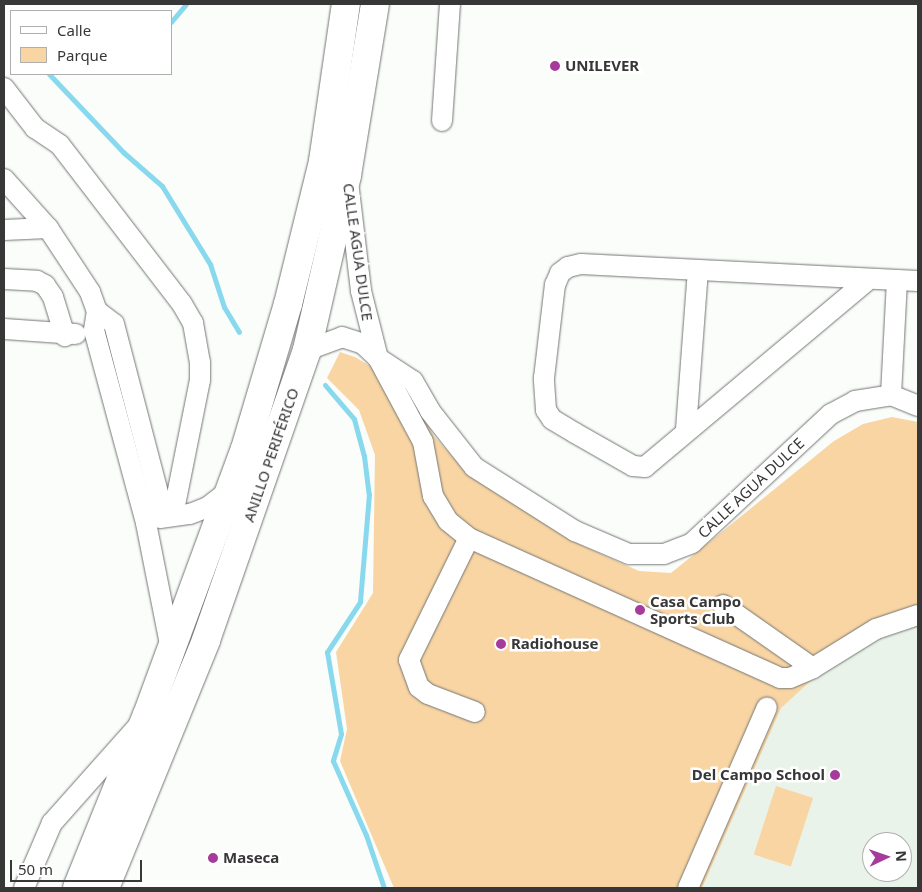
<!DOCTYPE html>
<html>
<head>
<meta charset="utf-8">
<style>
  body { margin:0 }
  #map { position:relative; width:922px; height:892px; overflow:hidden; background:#fafdfa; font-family:"Noto Sans",sans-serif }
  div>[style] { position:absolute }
  .built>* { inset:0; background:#eaf3e9 }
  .green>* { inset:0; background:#f9d5a4; transform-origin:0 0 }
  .stream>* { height:5px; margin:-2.5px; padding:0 2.5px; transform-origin:2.5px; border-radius:2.5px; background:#88d9ed }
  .roads { filter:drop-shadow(0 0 1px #737673) drop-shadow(0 0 1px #737673) }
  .minor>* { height:20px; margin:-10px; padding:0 10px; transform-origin:10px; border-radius:10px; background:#fff }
  .highway>* { height:28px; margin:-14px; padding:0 14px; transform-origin:14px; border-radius:14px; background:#fff }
  .dots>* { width:14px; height:14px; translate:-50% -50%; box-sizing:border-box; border:2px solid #fff; border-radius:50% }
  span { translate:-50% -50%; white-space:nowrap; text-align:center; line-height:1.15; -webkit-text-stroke:5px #fff; paint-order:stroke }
  .poi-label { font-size:15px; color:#363736; font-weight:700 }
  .left { translate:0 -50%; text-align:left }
  .right { translate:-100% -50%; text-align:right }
  .street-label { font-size:15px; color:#363736 }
  .frame { position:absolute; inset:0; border:5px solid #363736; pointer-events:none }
  .legend { position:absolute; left:10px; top:10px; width:162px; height:65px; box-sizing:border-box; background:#fff; border:1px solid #afafaf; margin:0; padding:6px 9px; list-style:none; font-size:15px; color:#363736 }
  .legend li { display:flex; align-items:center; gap:10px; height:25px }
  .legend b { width:25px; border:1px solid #afafaf }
  .north { position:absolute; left:862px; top:832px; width:50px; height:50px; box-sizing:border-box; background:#fff; border:1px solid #afafaf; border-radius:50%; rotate:87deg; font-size:14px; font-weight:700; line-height:20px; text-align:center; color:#363736 }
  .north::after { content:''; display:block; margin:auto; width:18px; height:22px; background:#a63b9b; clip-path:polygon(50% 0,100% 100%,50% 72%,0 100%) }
  .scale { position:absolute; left:10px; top:860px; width:132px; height:22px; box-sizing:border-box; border:2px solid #363736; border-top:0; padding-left:6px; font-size:15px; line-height:18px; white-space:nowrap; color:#363736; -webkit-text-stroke:4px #fff; paint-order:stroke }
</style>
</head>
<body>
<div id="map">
  <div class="built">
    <i style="clip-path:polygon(evenodd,918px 627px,918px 888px,702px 888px,780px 708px,814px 678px,860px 647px,900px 628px,918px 627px,872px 842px,902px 842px,902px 872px,872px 872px,872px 842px)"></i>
  </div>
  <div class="green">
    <i style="clip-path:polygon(340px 352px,355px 357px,403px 386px,434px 436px,470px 476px,570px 540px,639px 571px,671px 573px,834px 441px,863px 424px,892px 417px,918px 422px,918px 627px,900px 628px,860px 647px,814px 678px,781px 708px,702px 888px,394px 888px,340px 761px,347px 729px,336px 652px,373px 593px,375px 455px,359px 410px,327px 378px)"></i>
    <i style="left:776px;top:786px;width:39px;height:72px;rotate:18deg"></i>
  </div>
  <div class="stream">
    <i style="left:171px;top:22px;width:23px;rotate:-50deg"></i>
    <i style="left:49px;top:74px;width:108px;rotate:46.5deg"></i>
    <i style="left:123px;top:152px;width:52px;rotate:41.1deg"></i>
    <i style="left:162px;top:186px;width:92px;rotate:58.4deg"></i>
    <i style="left:210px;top:264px;width:45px;rotate:72deg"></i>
    <i style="left:224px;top:307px;width:29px;rotate:59deg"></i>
    <i style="left:325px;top:385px;width:45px;rotate:49.5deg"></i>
    <i style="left:354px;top:419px;width:38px;rotate:75deg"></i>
    <i style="left:364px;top:456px;width:38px;rotate:83deg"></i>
    <i style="left:369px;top:494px;width:108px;rotate:94.8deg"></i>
    <i style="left:360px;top:602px;width:60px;rotate:123.4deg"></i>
    <i style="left:327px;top:652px;width:83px;rotate:80.3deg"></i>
    <i style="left:341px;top:734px;width:28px;rotate:107deg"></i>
    <i style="left:333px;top:761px;width:81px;rotate:66deg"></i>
    <i style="left:366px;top:835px;width:56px;rotate:71.2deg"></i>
  </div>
  <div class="roads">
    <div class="minor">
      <i style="left:4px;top:88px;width:51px;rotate:52.2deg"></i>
      <i style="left:35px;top:128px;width:30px;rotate:34deg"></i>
      <i style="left:60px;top:145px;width:200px;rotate:52.5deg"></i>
      <i style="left:182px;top:304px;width:22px;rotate:60deg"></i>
      <i style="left:193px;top:323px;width:40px;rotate:80deg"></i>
      <i style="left:200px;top:362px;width:18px;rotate:90deg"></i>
      <i style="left:200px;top:380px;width:138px;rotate:101.3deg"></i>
      <i style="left:442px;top:121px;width:117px;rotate:-86.1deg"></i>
      <i style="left:4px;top:179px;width:66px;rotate:48.1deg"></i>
      <i style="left:48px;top:228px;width:77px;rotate:56.7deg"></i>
      <i style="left:90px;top:292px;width:20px;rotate:70deg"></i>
      <i style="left:97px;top:311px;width:21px;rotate:37deg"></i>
      <i style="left:114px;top:324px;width:198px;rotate:75.4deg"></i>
      <i style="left:349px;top:190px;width:102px;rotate:83.2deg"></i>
      <i style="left:361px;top:291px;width:69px;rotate:75.8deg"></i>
      <i style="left:378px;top:358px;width:95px;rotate:61.8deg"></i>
      <i style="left:423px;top:442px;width:55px;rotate:79.5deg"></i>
      <i style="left:433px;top:496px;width:29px;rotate:59deg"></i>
      <i style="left:448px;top:521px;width:27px;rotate:39deg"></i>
      <i style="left:469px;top:538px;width:341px;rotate:24.2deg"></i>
      <i style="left:780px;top:678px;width:10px"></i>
      <i style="left:790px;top:678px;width:25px;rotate:-23deg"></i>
      <i style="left:813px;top:668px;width:74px;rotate:-31.8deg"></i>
      <i style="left:876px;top:629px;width:44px;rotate:-18.4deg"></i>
      <i style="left:4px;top:230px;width:44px;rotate:-2.6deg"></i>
      <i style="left:4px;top:279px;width:33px;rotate:3deg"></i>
      <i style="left:37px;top:281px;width:9px;rotate:27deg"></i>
      <i style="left:45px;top:285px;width:14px;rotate:56deg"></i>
      <i style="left:53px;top:297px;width:41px;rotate:72.9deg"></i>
      <i style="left:869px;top:279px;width:292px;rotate:140deg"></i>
      <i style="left:645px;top:467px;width:12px;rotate:-175deg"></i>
      <i style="left:633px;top:466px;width:67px;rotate:-150.4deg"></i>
      <i style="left:575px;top:433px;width:27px;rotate:-149deg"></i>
      <i style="left:552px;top:419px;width:11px;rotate:-124deg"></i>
      <i style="left:546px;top:410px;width:32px;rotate:-94deg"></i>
      <i style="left:544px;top:378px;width:94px;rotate:-83.3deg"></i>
      <i style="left:555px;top:285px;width:13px;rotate:-67deg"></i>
      <i style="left:560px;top:273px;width:10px;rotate:-37deg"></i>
      <i style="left:568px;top:267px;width:13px;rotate:-13deg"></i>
      <i style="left:581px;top:264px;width:337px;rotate:2.9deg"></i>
      <i style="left:97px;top:311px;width:19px;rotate:99deg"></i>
      <i style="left:94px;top:330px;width:200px;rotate:74.9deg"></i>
      <i style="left:146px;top:523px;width:128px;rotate:78.8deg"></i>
      <i style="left:4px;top:329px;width:72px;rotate:4deg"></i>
      <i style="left:307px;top:350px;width:37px;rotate:-20deg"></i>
      <i style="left:342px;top:337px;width:22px;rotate:18deg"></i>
      <i style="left:363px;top:344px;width:21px;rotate:43deg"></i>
      <i style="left:378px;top:358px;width:42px;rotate:33.3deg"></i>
      <i style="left:413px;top:381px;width:34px;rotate:60deg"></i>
      <i style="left:430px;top:411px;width:71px;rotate:51.8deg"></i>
      <i style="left:474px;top:467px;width:120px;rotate:32.4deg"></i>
      <i style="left:575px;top:531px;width:59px;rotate:23.1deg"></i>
      <i style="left:629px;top:554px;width:35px"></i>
      <i style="left:664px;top:554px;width:30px;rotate:-21deg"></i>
      <i style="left:692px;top:543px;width:190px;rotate:-42.9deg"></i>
      <i style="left:831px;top:414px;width:27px;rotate:-28deg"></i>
      <i style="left:855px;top:401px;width:36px;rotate:-9deg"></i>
      <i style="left:891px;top:395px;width:29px;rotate:22deg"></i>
      <i style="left:891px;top:395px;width:115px;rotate:-87deg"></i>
      <i style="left:686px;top:429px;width:159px;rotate:-85.7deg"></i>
      <i style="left:160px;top:518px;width:30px;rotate:-8deg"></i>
      <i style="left:190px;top:514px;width:19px;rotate:-21deg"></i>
      <i style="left:208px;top:507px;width:29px;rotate:-38deg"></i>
      <i style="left:469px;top:538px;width:136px;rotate:116.2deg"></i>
      <i style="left:409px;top:660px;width:29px;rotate:70deg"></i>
      <i style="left:419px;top:687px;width:11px;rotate:38deg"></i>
      <i style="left:428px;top:694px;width:50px;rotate:21deg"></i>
      <i style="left:723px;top:605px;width:110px;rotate:35deg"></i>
      <i style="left:24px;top:888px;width:71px;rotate:-66.7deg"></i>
      <i style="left:52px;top:823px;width:130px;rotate:-48.4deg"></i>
      <i style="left:688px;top:888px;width:197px;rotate:-66.4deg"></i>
    </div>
    <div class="highway">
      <i style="left:77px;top:888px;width:187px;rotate:-68deg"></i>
      <i style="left:147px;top:715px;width:283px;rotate:-69.8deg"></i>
      <i style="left:245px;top:449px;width:151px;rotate:-73.5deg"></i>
      <i style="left:288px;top:304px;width:147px;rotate:-76.2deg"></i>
      <i style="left:323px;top:161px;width:159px;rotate:-81.7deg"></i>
      <i style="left:105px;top:888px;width:268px;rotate:-67.8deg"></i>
      <i style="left:206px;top:640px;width:307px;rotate:-70.8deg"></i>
      <i style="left:307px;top:350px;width:180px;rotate:-77.1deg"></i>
      <i style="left:347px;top:175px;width:173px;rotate:-80.7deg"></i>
    </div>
  </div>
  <div class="dots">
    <i style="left:555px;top:66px;background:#a63b9b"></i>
    <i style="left:640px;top:610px;background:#a63b9b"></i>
    <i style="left:501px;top:644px;background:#a63b9b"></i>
    <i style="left:835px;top:775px;background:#a63b9b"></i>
    <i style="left:213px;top:858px;background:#a63b9b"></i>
  </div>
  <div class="poi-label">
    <span class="left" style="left:565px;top:66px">UNILEVER</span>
    <span class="left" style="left:650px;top:610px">Casa Campo<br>Sports Club</span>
    <span class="left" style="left:511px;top:644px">Radiohouse</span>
    <span class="right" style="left:825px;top:775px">Del Campo School</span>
    <span class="left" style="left:223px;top:858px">Maseca</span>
  </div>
  <div class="street-label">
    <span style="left:358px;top:252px;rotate:82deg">CALLE AGUA DULCE</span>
    <span style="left:271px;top:455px;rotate:-71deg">ANILLO PERIFÉRICO</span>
    <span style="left:751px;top:488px;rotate:-43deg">CALLE AGUA DULCE</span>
  </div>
  <div class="frame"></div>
  <ul class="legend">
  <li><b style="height:6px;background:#fff"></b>Calle</li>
  <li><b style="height:14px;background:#f9d5a4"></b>Parque</li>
  </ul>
  <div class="north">N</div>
  <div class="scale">50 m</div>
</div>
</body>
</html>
